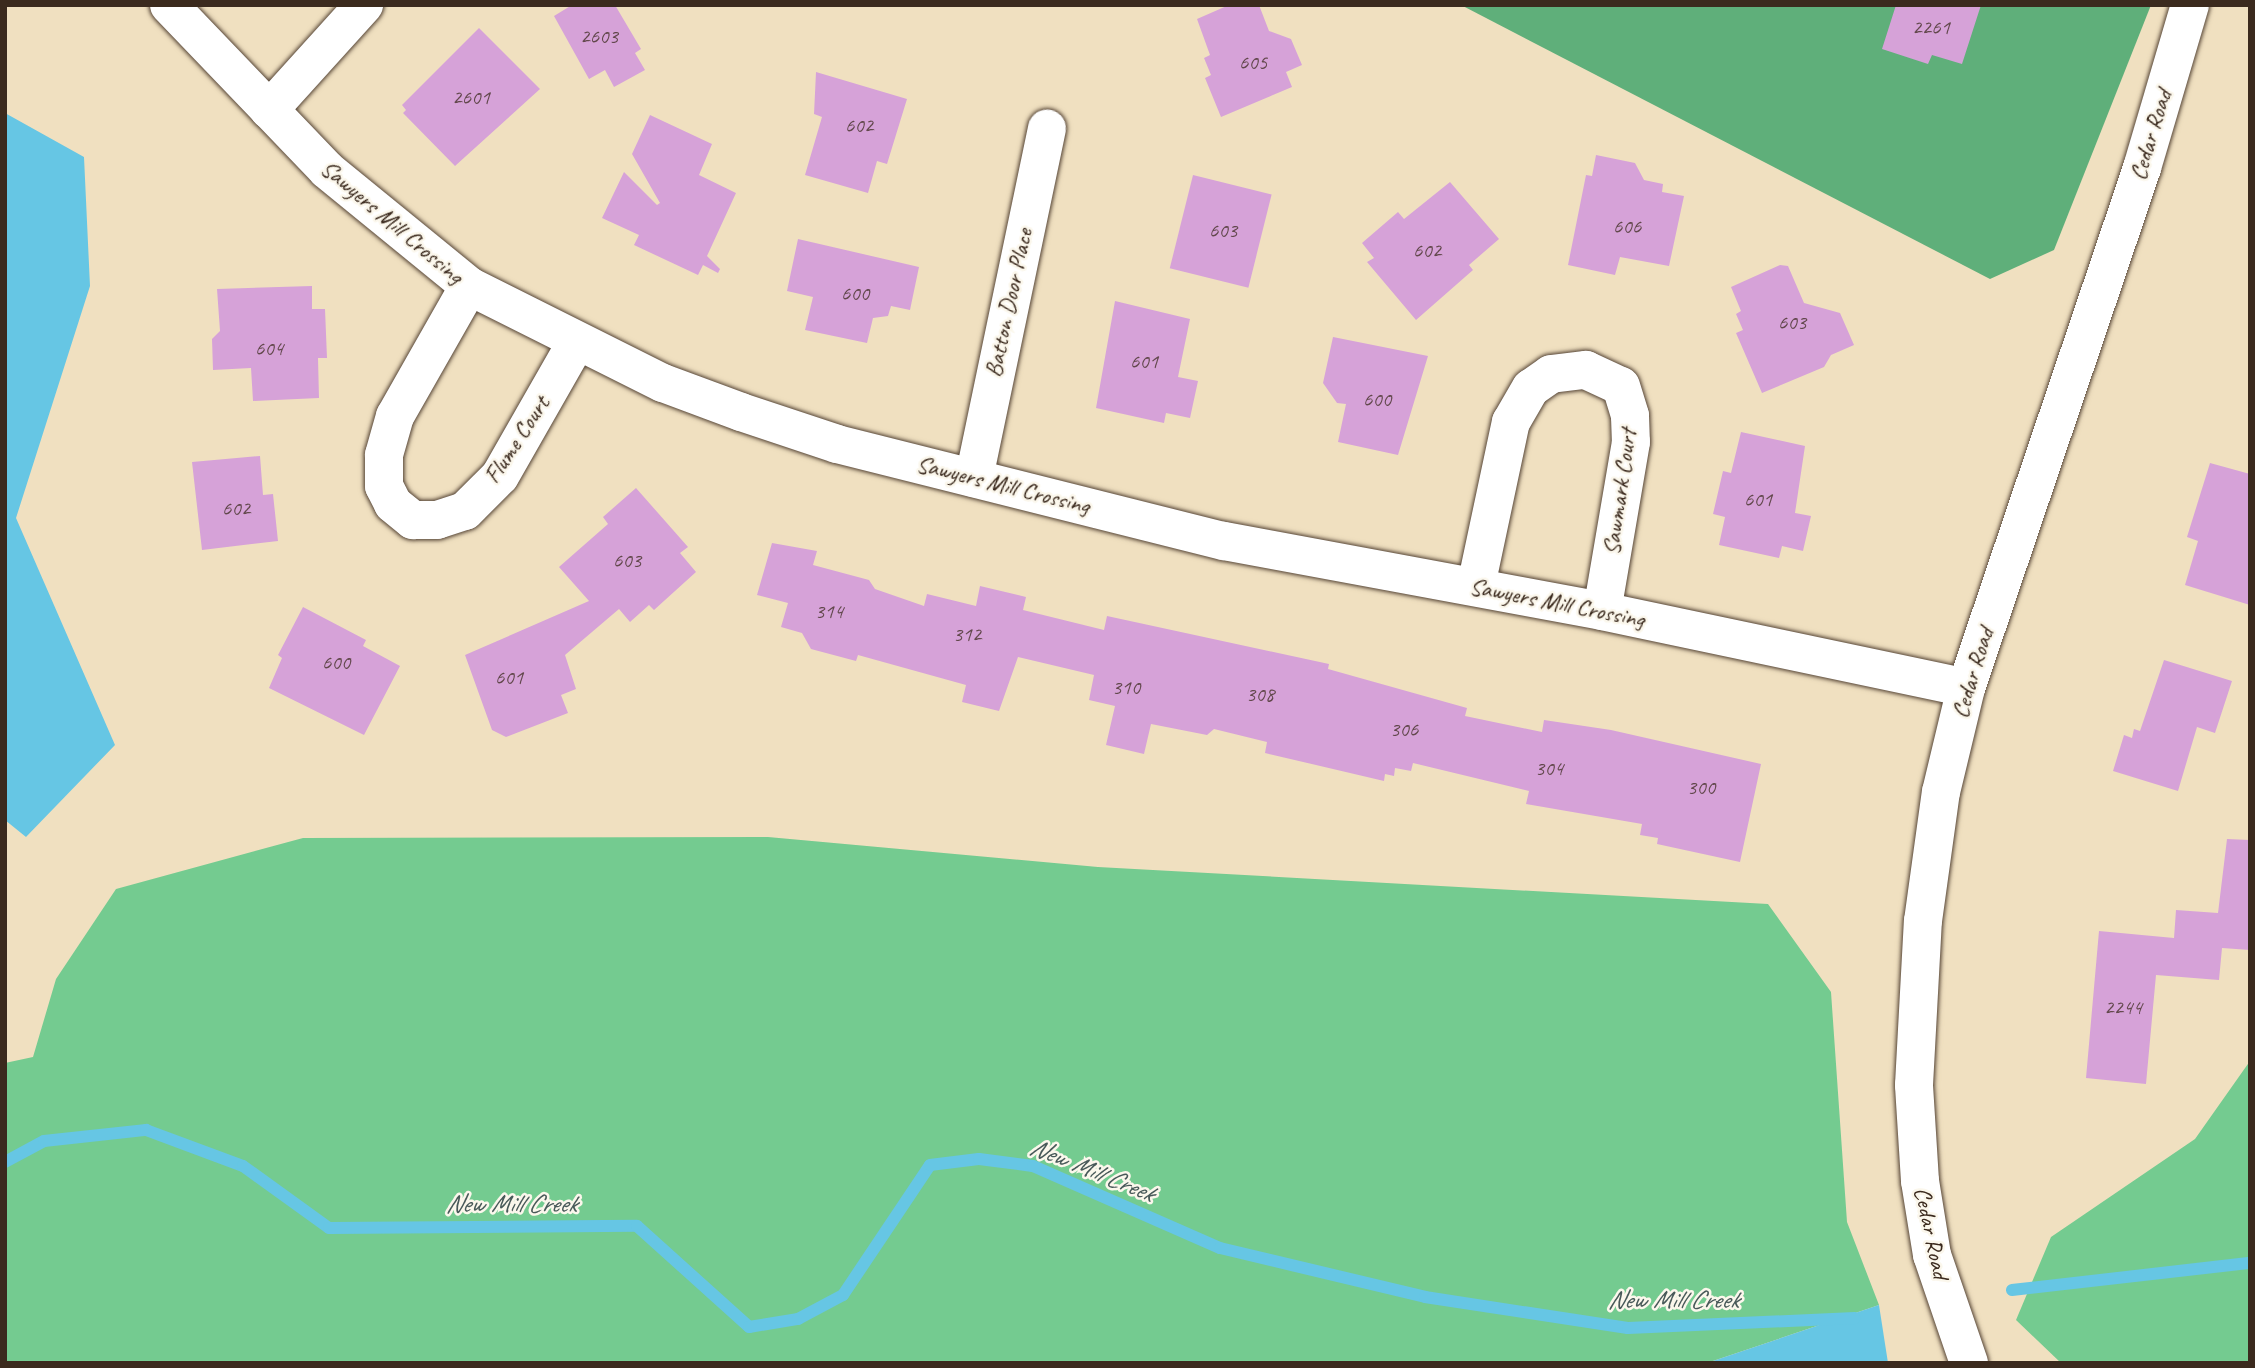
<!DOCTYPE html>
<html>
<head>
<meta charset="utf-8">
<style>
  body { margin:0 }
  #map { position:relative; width:2255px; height:1368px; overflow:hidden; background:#f0e0c0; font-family:Caveat,sans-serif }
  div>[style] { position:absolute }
  .green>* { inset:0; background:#74cb90 }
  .forest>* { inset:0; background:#5faf7a }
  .water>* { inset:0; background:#66c6e4 }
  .stream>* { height:12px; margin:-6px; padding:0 6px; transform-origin:6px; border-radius:6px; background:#66c6e4 }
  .building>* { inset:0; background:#d6a2d8; transform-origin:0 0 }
  .roads { filter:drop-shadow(0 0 2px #564536) drop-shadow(0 0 2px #564536) }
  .minor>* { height:38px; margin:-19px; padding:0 19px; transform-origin:19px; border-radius:19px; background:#fff }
  .tertiary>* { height:38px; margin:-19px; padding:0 19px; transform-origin:19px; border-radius:19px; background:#fff }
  span { translate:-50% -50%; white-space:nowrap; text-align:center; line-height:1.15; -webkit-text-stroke:5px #fbf7ec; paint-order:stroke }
  .number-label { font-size:21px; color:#62484c }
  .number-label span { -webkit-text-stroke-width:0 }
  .street-label { font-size:24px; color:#3b2a1e }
  .water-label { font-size:26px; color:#485959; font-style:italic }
  .frame { position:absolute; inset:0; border:7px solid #3b2a1e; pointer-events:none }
</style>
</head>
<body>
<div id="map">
  <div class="green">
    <i style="clip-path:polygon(768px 837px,1098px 867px,1768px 904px,1831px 992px,1847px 1222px,1879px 1305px,1707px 1363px,5px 1363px,5px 1063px,33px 1057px,56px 979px,116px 889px,303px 838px)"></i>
    <i style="clip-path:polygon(2250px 1061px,2250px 1363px,2061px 1363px,2016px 1320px,2051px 1237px,2195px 1139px)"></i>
  </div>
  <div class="forest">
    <i style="clip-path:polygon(1461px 5px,2151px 5px,2054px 250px,1990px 279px)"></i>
  </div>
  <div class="water">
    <i style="clip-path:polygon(5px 113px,84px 157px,90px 286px,16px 518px,115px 745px,26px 837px,5px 820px)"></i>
    <i style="clip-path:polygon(1879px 1305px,1888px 1363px,1707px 1363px)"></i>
  </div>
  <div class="stream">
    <i style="left:5px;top:1162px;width:44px;rotate:-28.3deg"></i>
    <i style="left:44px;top:1141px;width:103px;rotate:-6.2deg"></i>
    <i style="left:146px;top:1130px;width:103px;rotate:20.4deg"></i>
    <i style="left:243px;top:1166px;width:106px;rotate:35.8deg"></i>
    <i style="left:329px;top:1228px;width:308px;rotate:-0.4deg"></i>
    <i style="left:637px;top:1226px;width:151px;rotate:42deg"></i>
    <i style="left:749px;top:1327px;width:50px;rotate:-9.3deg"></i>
    <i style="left:798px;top:1319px;width:51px;rotate:-28.1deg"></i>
    <i style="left:843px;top:1295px;width:156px;rotate:-56.2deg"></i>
    <i style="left:930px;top:1165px;width:49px;rotate:-7deg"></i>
    <i style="left:979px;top:1159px;width:54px;rotate:7.4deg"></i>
    <i style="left:1033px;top:1166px;width:204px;rotate:23.7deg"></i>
    <i style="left:1220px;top:1248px;width:211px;rotate:13.4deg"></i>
    <i style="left:1425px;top:1297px;width:205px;rotate:8.7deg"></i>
    <i style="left:1628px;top:1328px;width:227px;rotate:-2.5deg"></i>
    <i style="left:2012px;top:1290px;width:240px;rotate:-6.5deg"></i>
  </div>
  <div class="building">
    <i style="clip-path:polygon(572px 5px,615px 5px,641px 49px,635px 53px,645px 70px,614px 87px,605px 70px,589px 79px,554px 16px)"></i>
    <i style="clip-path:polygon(1229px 5px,1259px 5px,1269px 31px,1291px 39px,1302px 65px,1286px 72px,1292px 87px,1221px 117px,1205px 78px,1211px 75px,1204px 58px,1210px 55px,1197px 19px)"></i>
    <i style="clip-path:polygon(1896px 5px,1981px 5px,1962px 64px,1932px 55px,1928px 64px,1882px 49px)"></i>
    <i style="clip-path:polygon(479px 28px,540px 89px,455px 166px,403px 113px,406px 110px,402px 105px)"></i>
    <i style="clip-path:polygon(816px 72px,907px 99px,887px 164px,877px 161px,868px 193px,805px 175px,822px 117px,814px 114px)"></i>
    <i style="clip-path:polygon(650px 115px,712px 144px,699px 175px,736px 193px,707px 256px,720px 269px,718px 273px,703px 265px,698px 275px,634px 245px,639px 235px,602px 218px,624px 172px,657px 205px,660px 203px,632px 154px)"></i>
    <i style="clip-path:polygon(1596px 155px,1635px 163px,1644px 180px,1663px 184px,1662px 192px,1684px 196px,1669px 266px,1620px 257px,1615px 275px,1568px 265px,1586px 175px,1592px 176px)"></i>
    <i style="left:1193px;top:175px;width:81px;height:96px;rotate:14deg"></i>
    <i style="clip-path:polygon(1450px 182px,1499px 239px,1469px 265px,1473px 270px,1416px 320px,1367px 262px,1374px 258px,1362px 243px,1398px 212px,1404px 219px)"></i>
    <i style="clip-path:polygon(798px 239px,919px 267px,910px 310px,891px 306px,888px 316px,873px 318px,867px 343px,805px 330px,813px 297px,787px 291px)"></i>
    <i style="clip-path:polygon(1780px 265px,1788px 266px,1804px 303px,1840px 313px,1854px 345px,1831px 355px,1824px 367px,1762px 393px,1736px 333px,1743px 330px,1736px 314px,1741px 311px,1731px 287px)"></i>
    <i style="clip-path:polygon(312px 286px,312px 309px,325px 309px,327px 358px,318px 358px,319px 398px,253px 401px,251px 368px,213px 370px,212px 339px,220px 331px,217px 289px)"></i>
    <i style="clip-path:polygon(1115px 301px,1190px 319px,1178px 377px,1198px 381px,1190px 418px,1166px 413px,1164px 423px,1096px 408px)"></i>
    <i style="clip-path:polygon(1333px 337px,1428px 356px,1398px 455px,1338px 442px,1346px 404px,1337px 403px,1323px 383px)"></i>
    <i style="clip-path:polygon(1741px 432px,1805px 446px,1795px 513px,1811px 516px,1803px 551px,1782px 546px,1779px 558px,1719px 545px,1725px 517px,1713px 514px,1723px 471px,1731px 473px)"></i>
    <i style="clip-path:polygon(260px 456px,263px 495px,273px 494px,278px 541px,202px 550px,192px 462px)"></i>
    <i style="clip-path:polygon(2210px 463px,2250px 474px,2250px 605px,2185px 585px,2198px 541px,2187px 537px)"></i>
    <i style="clip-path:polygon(636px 488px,688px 547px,680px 553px,696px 572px,654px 610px,649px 605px,630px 622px,619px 609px,565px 655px,576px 689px,561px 695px,568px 713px,506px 737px,492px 730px,465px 655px,589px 601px,559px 567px,608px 524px,603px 517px)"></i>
    <i style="clip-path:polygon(772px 543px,817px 551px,813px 565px,869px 580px,875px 589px,924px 606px,927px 594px,976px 606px,980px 586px,1026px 597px,1023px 610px,1104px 630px,1107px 616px,1329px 664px,1328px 669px,1467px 708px,1465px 716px,1542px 732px,1544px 720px,1611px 730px,1761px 764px,1740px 862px,1657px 844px,1658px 838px,1640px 835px,1642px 824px,1526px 804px,1529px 791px,1413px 763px,1411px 771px,1395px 768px,1394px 776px,1385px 774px,1384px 781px,1265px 753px,1267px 742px,1214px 729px,1207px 735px,1151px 724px,1144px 754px,1106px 745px,1115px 706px,1089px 700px,1094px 675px,1018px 657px,999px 711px,962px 702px,966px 685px,858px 655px,856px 661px,811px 649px,802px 633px,781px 627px,788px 603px,757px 595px)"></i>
    <i style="clip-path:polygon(303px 607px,366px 640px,363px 646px,400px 666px,364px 735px,269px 688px,282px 658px,278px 655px)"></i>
    <i style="clip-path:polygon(2164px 660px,2232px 681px,2215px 733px,2197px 727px,2178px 791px,2113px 771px,2124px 735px,2132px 738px,2134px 729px,2140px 731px)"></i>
    <i style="clip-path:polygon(2227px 839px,2250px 840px,2250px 950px,2222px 948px,2219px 980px,2156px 975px,2146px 1084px,2086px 1078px,2099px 931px,2174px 938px,2176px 910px,2218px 913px)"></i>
  </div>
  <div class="roads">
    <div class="minor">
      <i style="left:169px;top:5px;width:228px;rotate:46.2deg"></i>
      <i style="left:327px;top:170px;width:183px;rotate:39.2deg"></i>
      <i style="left:469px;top:286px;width:217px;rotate:26.6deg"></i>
      <i style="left:663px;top:383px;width:83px;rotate:20.4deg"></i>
      <i style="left:741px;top:412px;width:101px;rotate:18.4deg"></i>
      <i style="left:837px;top:444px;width:399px;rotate:14.1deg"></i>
      <i style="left:1224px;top:541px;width:384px;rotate:10.5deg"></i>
      <i style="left:1602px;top:611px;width:372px;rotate:11.9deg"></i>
      <i style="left:269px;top:110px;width:142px;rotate:-47.9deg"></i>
      <i style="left:469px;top:286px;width:150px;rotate:119.6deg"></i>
      <i style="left:395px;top:416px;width:41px;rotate:105.8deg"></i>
      <i style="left:384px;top:455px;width:31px;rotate:90deg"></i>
      <i style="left:384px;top:486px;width:20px;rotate:63deg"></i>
      <i style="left:393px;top:504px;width:26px;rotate:39deg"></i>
      <i style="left:413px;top:520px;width:24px"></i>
      <i style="left:437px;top:520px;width:29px;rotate:-18deg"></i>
      <i style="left:465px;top:511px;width:49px;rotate:-45deg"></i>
      <i style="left:500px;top:476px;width:155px;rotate:-60.3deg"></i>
      <i style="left:974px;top:478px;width:357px;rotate:-78.2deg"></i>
      <i style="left:1476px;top:586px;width:168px;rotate:-78deg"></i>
      <i style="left:1511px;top:422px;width:39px;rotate:-60deg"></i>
      <i style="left:1531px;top:388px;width:24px;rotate:-35deg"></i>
      <i style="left:1551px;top:374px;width:35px;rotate:-7deg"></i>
      <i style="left:1586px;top:370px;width:38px;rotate:25deg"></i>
      <i style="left:1621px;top:386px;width:31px;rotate:73deg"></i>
      <i style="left:1630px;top:416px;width:26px;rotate:88deg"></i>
      <i style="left:1631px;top:442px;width:171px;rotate:99.7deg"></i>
    </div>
    <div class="tertiary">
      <i style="left:1969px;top:1363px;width:114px;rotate:-108.9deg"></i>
      <i style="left:1932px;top:1255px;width:75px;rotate:-99.2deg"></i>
      <i style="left:1920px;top:1181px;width:96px;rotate:-93.6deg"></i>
      <i style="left:1914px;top:1085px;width:164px;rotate:-86.9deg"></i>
      <i style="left:1923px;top:921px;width:130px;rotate:-82.1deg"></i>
      <i style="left:1941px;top:792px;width:107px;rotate:-76.5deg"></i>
      <i style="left:1966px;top:688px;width:549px;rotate:-71.3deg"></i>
      <i style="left:2142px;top:168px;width:170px;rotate:-73.6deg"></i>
    </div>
  </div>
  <div class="number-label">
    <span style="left:1931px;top:27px">2261</span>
    <span style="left:599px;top:36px">2603</span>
    <span style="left:1253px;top:62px">605</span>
    <span style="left:471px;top:97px">2601</span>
    <span style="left:859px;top:125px">602</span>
    <span style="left:1627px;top:226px">606</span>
    <span style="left:1223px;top:230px">603</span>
    <span style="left:1427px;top:250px">602</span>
    <span style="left:855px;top:293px">600</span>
    <span style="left:1792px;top:322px">603</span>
    <span style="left:269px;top:348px">604</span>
    <span style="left:1144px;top:361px">601</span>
    <span style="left:1377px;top:399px">600</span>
    <span style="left:1758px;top:499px">601</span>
    <span style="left:236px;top:508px">602</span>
    <span style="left:627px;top:560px">603</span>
    <span style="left:829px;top:611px">314</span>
    <span style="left:967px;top:634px">312</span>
    <span style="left:336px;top:662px">600</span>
    <span style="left:509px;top:677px">601</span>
    <span style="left:1126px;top:687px">310</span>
    <span style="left:1260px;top:694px">308</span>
    <span style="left:1404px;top:729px">306</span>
    <span style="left:1549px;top:768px">304</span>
    <span style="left:1701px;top:787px">300</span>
    <span style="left:2123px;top:1007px">2244</span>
  </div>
  <div class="street-label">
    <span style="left:2151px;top:135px;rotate:-73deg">Cedar Road</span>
    <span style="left:392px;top:222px;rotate:40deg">Sawyers Mill Crossing</span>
    <span style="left:1009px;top:303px;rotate:-78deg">Batton Door Place</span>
    <span style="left:517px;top:440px;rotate:-57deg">Flume Court</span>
    <span style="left:1003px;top:485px;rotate:14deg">Sawyers Mill Crossing</span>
    <span style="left:1620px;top:492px;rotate:-82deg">Sawmark Court</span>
    <span style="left:1557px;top:603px;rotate:11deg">Sawyers Mill Crossing</span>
    <span style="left:1973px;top:673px;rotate:-73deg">Cedar Road</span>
    <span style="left:1931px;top:1233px;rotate:78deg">Cedar Road</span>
  </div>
  <div class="water-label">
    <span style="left:1092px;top:1170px;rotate:22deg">New Mill Creek</span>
    <span style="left:511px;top:1204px">New Mill Creek</span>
    <span style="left:1673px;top:1300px">New Mill Creek</span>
  </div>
  <div class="frame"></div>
</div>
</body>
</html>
